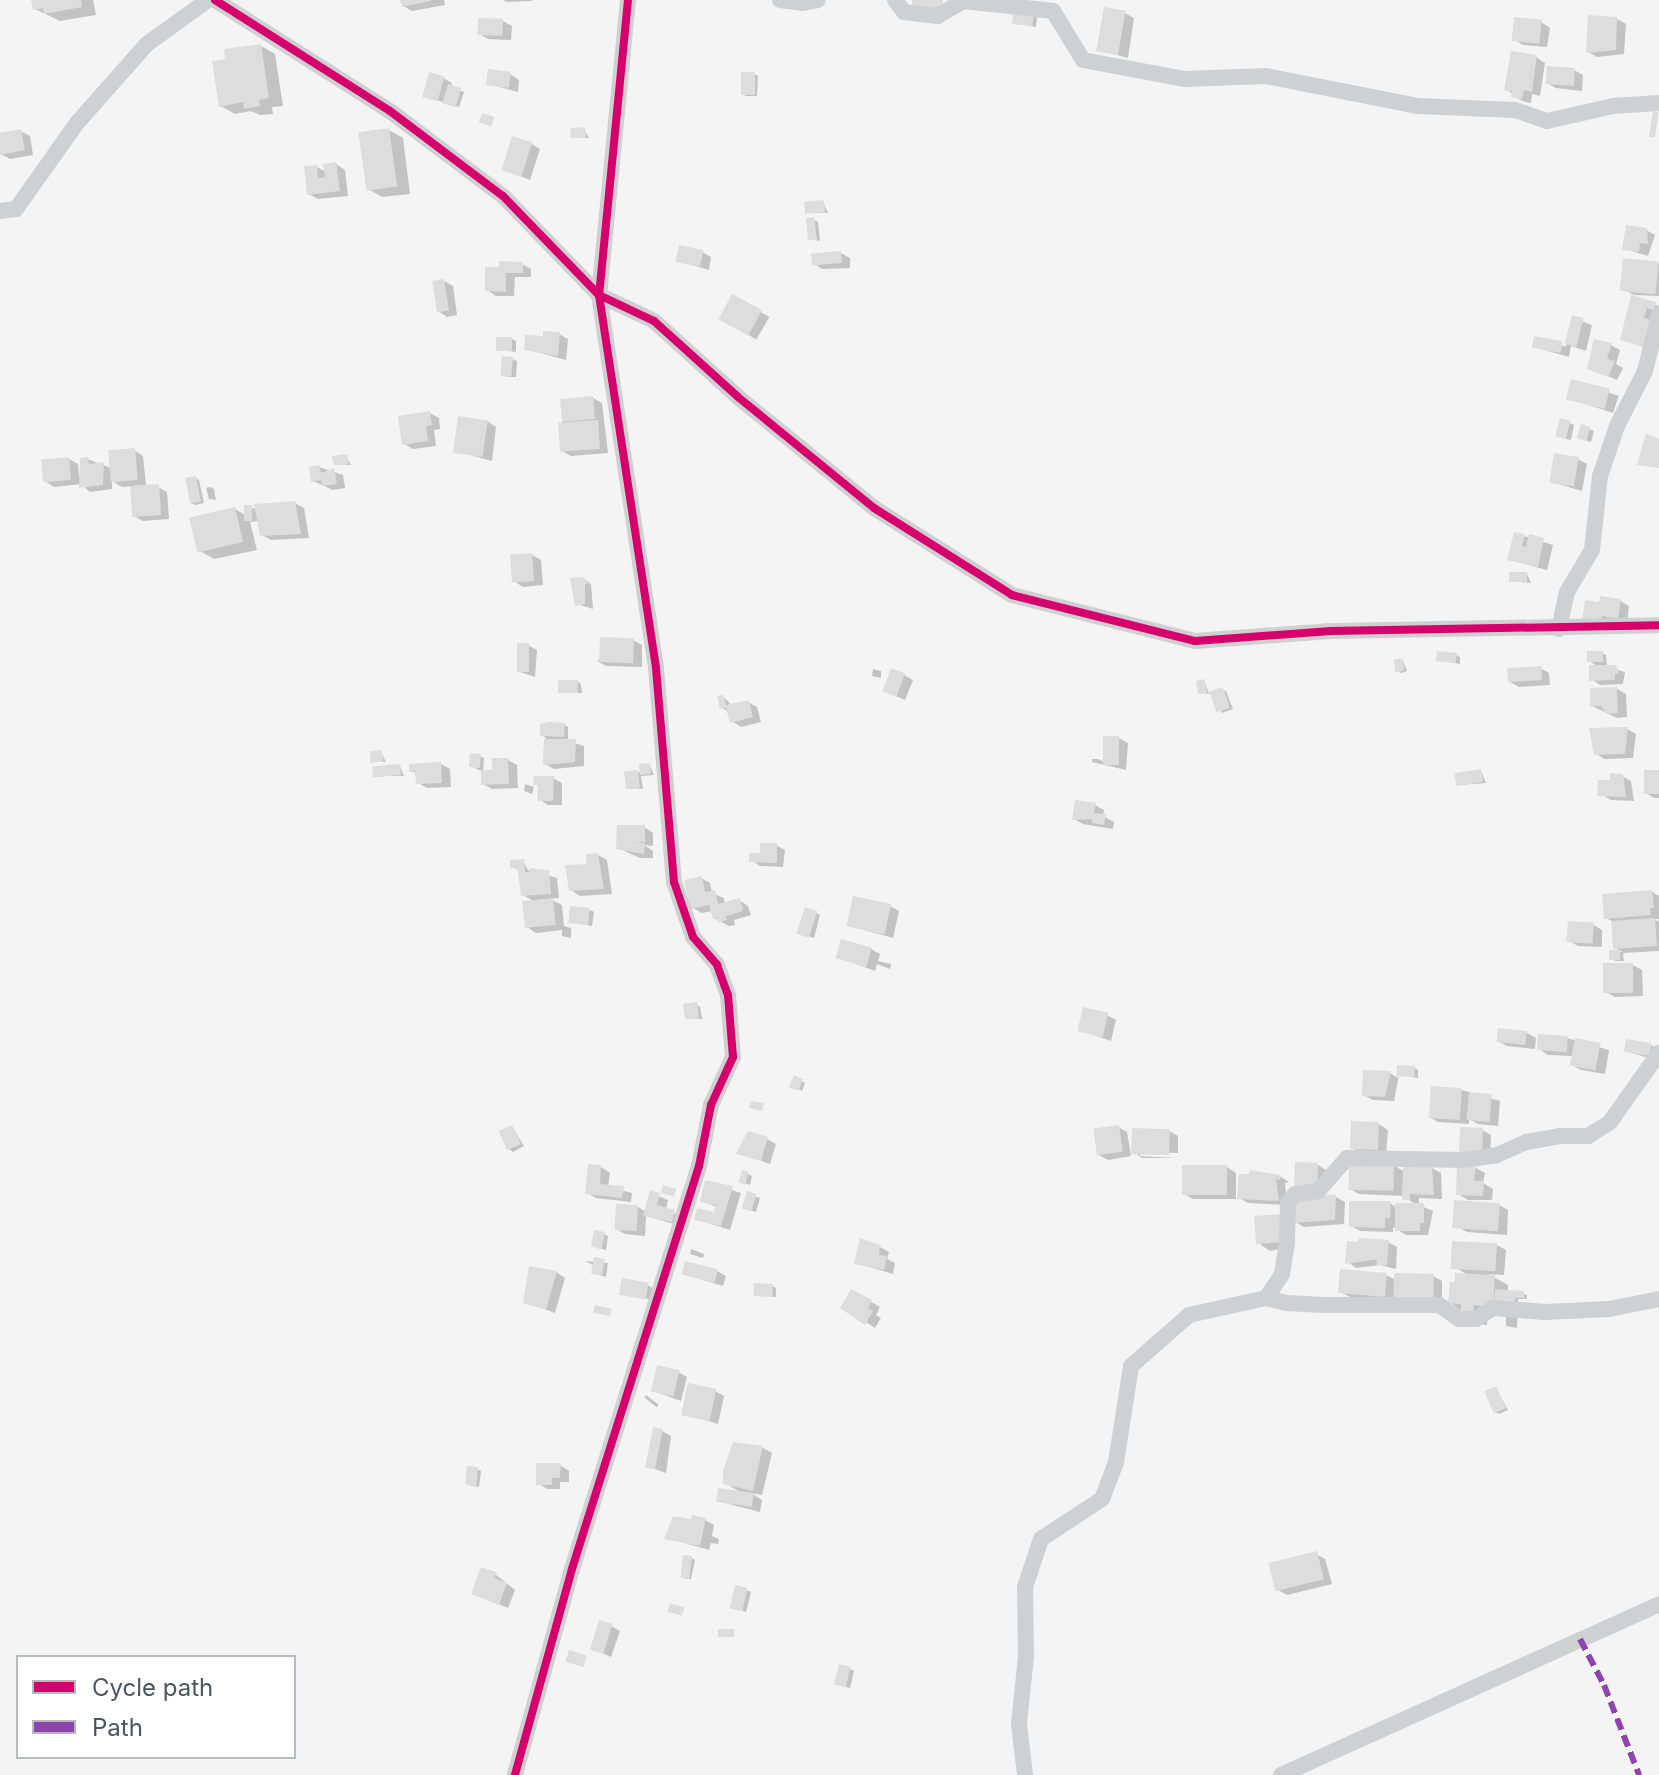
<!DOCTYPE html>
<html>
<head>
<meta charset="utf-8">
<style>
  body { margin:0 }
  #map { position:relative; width:1659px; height:1775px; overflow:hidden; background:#f4f4f4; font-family:Inter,sans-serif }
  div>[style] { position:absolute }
  .shadow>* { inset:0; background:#0003; transform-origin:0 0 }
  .building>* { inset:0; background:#ddddde; transform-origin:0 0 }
  .minor>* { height:16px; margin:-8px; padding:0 8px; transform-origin:8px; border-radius:8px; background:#ced0d2 }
  .quiet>* { height:6px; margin-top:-3px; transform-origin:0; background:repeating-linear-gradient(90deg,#8e44ad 0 12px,transparent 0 18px) }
  .cycleway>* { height:8px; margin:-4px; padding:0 4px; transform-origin:4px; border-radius:4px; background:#d6006c }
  span { translate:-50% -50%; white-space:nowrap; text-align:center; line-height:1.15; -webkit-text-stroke:6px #fff; paint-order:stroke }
  .legend { position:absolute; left:16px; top:1655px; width:280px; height:104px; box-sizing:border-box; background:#fff; border:2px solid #b7bbc0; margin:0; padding:10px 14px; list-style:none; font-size:24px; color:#4a5661 }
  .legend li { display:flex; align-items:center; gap:16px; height:40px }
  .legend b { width:40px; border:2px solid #b7bbc0 }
</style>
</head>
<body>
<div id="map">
  <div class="shadow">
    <i style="clip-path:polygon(33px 0,93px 0,96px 15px,60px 21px,35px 9px)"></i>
    <i style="clip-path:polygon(402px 0,444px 0,445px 5px,412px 11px,403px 6px)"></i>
    <i style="clip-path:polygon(503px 0,532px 0,532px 1px,507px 2px)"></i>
    <i style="clip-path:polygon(1125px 13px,1134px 18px,1128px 58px,1099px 50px)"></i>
    <i style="clip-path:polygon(1034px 15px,1037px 17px,1036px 27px,1014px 23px)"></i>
    <i style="clip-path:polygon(1617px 19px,1626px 24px,1624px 54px,1597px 57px,1588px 52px)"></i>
    <i style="clip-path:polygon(503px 21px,512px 26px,511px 40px,488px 39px,479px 34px)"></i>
    <i style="clip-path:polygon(1541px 22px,1550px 28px,1547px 47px,1523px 45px,1514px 39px)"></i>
    <i style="clip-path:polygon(261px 46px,275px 54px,283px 106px,272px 107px,273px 114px,260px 115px,251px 111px,235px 114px,221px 106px,228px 61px)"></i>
    <i style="clip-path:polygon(1536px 57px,1545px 63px,1540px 96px,1532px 94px,1531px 103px,1522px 101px,1506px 89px)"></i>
    <i style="clip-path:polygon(1574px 70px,1583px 75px,1582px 91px,1556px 88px,1547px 83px)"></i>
    <i style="clip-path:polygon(510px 74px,519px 80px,518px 92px,488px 84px)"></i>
    <i style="clip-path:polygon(754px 74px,758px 76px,757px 96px,746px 96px,742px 94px)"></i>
    <i style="clip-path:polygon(443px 78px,452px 83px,451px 87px,464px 92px,459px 107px,424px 96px)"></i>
    <i style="clip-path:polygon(584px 129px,589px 138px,573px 137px)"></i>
    <i style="clip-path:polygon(389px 130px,403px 138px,410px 194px,382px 197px,368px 189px)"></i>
    <i style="clip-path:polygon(20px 131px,30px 136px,33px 155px,10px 159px,1px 154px,0 135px)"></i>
    <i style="clip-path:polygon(531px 144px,540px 149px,530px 180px,503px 169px)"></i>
    <i style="clip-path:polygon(336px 164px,345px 170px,348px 196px,318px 199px,309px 194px,317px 167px,326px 172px)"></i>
    <i style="clip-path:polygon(823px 202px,828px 213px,806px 212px)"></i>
    <i style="clip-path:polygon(814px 220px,818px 222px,820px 241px,810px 239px)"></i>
    <i style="clip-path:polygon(1646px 230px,1655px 235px,1648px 256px,1625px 249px)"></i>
    <i style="clip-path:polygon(702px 252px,711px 257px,709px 270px,678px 261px)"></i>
    <i style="clip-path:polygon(841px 253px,850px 258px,850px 268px,822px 269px,813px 263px)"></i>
    <i style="clip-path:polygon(1625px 260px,1659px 264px,1659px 296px,1634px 295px,1625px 290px)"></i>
    <i style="clip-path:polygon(522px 264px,531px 269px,531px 277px,515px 277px,514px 296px,496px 296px,487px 290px,487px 269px)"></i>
    <i style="clip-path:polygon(444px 281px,453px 286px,457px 315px,447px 317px,438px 311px)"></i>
    <i style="left:733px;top:296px;width:42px;height:26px;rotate:30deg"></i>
    <i style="clip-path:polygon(1633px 298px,1659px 306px,1652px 350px,1622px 339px)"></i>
    <i style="clip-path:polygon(1573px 318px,1592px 325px,1586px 351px,1571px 346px,1569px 357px,1534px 347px,1566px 346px)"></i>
    <i style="clip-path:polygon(559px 334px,568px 339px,566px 360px,526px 349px)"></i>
    <i style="clip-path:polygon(512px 339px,516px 341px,516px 352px,498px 350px)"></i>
    <i style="clip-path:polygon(1611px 345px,1620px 350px,1616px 364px,1623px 368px,1617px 380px,1589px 368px)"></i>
    <i style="clip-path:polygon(513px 359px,517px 361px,516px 377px,507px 377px,504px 375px)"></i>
    <i style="left:1573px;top:381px;width:48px;height:18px;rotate:18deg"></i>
    <i style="clip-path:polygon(593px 398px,602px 403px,608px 453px,571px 456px,562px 451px,562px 400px)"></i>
    <i style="clip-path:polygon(430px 413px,439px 418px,440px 429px,434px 430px,436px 446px,413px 449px,404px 444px)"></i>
    <i style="clip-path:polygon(487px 421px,496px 427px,492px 461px,456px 451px)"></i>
    <i style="clip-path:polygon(1570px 423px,1574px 425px,1571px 440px,1562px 438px)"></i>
    <i style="clip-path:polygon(1583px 427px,1594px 431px,1591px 442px,1584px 440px)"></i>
    <i style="clip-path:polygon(134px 450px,143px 456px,146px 485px,122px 487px,112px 481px,112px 489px,90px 492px,81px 484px,54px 487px,45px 481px,69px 459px,78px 464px,79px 477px,83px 477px,87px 459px,111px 468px)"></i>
    <i style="clip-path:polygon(346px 456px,351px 465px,336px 464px)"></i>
    <i style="clip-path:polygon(1578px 459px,1587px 464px,1582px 491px,1551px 482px)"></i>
    <i style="clip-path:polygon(319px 467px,343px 475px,345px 488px,333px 490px,313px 481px)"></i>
    <i style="clip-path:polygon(195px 478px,199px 480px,204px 503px,195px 505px,191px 503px)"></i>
    <i style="clip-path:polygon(158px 487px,167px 492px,169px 519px,143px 521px,134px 516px)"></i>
    <i style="clip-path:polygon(210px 487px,214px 489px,216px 500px,209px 499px,206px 488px)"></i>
    <i style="clip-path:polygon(295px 503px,304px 508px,309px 538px,271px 540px,262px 535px,259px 521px,250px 522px,257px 550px,214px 559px,200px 551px,235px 509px,247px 516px,251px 507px,257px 510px)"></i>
    <i style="clip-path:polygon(1524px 536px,1553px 545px,1547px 570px,1510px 560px)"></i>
    <i style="clip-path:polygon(532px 555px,541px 560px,543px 585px,523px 587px,514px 581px)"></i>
    <i style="clip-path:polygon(1527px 574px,1531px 583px,1511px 581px)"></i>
    <i style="clip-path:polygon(582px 579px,591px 584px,593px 609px,577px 604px)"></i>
    <i style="clip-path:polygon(1620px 601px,1629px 606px,1627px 623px,1584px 619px,1601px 604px)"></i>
    <i style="clip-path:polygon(633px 640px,642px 645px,642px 667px,606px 666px,597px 661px)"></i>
    <i style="clip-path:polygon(528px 645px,537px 650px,535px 677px,517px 671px)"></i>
    <i style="clip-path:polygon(1602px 653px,1606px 655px,1607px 667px,1625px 672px,1623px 684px,1600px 685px,1591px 679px,1599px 667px,1589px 661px)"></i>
    <i style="clip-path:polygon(1457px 655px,1460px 657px,1460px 664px,1438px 660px)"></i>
    <i style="clip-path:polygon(1403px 661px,1407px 671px,1401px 673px,1397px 671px)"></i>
    <i style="clip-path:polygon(1540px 668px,1549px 673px,1550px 685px,1519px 687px,1510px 682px)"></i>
    <i style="clip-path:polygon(873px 669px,881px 671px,881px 678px,872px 676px)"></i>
    <i style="clip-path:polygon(904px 675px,913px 680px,905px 700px,893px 695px)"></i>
    <i style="clip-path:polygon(1204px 681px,1209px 693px,1226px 691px,1233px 709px,1222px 713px,1213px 694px,1200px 693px)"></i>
    <i style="clip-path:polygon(578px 682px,581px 684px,582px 693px,560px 692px)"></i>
    <i style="clip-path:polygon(1617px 689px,1626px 694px,1627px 717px,1617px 718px,1592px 706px)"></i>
    <i style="clip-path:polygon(723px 697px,733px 706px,748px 702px,757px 707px,761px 722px,741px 727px,732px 721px,729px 712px,722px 708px)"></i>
    <i style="clip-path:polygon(565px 725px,568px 727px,568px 741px,584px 746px,584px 766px,554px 769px,545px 764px,546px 738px,542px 735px)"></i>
    <i style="clip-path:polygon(1627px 729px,1636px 734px,1633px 758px,1605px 759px,1596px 754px)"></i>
    <i style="clip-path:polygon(1119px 738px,1128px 743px,1126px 770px,1092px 762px,1092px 759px,1098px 759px,1104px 762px)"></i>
    <i style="clip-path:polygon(381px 752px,386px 762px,372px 761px)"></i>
    <i style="clip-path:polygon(480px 756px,484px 758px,483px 772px,471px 766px)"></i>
    <i style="clip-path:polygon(508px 760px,517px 765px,518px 788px,492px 789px,483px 784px)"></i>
    <i style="clip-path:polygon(441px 764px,450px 769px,451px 787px,427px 788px,418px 783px,418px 774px,411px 771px)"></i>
    <i style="clip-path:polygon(400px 766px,404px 776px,374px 776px)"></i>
    <i style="clip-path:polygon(650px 766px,654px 775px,641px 776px,643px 789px,627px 788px,626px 773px,641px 772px)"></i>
    <i style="clip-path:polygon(1481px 771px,1486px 783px,1458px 785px)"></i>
    <i style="clip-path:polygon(1659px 772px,1659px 798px,1654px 798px,1646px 793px)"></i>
    <i style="clip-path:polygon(1622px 776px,1631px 781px,1634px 801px,1611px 800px,1601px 794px)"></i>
    <i style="clip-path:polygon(553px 778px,562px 783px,562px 805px,548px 805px,540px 800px,540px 787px,536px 784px)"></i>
    <i style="clip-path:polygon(525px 784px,534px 787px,532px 794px,524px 791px)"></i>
    <i style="clip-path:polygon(1095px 805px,1104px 810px,1103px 816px,1114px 822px,1113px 829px,1083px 824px,1074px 819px)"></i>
    <i style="clip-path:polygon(644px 827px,653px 833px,653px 846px,644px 845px,653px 851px,653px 858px,640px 858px,618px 848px)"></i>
    <i style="clip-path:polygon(776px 845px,785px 850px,783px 867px,760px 866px,751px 860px)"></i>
    <i style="clip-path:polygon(598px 855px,607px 860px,612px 894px,580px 896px,571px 890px)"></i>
    <i style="clip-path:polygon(523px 861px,528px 870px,557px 878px,559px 898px,550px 899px,562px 905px,564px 926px,571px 928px,571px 938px,562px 936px,562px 930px,536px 933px,527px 927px,535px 902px,523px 895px,518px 869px,512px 867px)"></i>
    <i style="clip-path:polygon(701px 878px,710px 883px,712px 893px,724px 898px,725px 904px,739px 900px,748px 906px,751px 915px,734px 920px,735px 925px,729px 926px,714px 918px,713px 911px,702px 913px,693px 908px)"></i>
    <i style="clip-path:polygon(1652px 892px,1659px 896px,1659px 919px,1654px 919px,1659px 922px,1659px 951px,1623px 953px,1624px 961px,1615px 961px,1611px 952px,1623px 952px,1615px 948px,1614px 922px,1606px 918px)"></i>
    <i style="clip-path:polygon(890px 906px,899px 911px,893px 938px,850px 926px)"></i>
    <i style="clip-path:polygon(590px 910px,594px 912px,592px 926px,571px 922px)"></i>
    <i style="clip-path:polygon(816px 913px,820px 915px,814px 938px,804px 935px)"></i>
    <i style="clip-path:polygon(1594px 925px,1602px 930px,1602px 947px,1578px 946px,1569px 941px)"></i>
    <i style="clip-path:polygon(871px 949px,880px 954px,878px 961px,891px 964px,890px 969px,877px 964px,875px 971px,838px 957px)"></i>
    <i style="clip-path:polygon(1633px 965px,1642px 970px,1643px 996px,1615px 997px,1606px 992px)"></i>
    <i style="clip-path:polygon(696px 1004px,700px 1007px,702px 1019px,686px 1018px)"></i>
    <i style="clip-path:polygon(1107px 1015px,1116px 1020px,1111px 1041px,1079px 1030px)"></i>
    <i style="clip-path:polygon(1527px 1033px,1536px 1038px,1535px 1049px,1507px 1046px,1498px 1041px)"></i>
    <i style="clip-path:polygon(1567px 1038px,1609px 1050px,1605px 1074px,1581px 1070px,1572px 1065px,1574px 1056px,1548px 1055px,1539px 1049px)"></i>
    <i style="clip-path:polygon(1651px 1045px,1659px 1050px,1658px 1061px,1626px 1051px)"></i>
    <i style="clip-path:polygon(1399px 1067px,1415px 1068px,1418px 1070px,1418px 1078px,1399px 1075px,1394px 1101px,1373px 1100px,1364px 1095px,1390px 1073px,1398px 1078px)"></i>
    <i style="clip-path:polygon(795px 1077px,805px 1083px,802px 1091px,791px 1085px)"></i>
    <i style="clip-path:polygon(1462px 1090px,1500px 1101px,1498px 1126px,1478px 1124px,1469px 1119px,1469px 1124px,1438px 1122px,1429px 1117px)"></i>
    <i style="clip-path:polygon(1379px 1124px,1388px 1130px,1386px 1155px,1361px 1153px,1352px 1148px)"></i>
    <i style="clip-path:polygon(512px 1127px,524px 1146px,513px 1152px,509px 1149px)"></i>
    <i style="clip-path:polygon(1118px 1127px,1127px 1132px,1131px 1156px,1108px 1160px,1099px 1155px)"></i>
    <i style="clip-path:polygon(1482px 1130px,1491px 1135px,1490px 1159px,1470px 1157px)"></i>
    <i style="clip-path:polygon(1169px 1131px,1178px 1136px,1178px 1153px,1140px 1152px,1140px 1156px,1178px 1158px,1142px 1158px,1134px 1152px)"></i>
    <i style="clip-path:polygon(767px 1139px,776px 1144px,770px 1164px,739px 1153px,741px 1144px)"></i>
    <i style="clip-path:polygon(1297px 1164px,1317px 1164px,1326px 1170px,1326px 1191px)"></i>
    <i style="clip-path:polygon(1393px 1165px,1405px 1172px,1432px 1168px,1441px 1173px,1442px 1199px,1419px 1198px,1419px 1205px,1433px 1211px,1428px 1235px,1406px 1235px,1393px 1227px,1393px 1232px,1360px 1231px,1351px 1226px,1390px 1203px,1397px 1208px,1416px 1205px,1404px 1196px,1359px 1194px,1350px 1189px)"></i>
    <i style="clip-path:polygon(601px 1167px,610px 1173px,608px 1187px,632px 1193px,631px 1202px,596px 1198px,587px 1193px)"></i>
    <i style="clip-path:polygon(1227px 1167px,1236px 1173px,1236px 1199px,1193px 1199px,1184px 1194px)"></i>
    <i style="clip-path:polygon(1459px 1168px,1476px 1168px,1485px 1173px,1483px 1183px,1493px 1189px,1492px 1200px,1468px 1200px,1458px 1194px)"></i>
    <i style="clip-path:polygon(743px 1172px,752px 1176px,750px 1185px,740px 1181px)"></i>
    <i style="clip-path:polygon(1279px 1176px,1289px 1182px,1285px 1183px,1287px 1205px,1248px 1203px,1239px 1198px)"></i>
    <i style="clip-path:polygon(706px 1182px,741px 1193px,730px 1230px,696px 1219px,715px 1214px,717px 1207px,702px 1201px)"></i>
    <i style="clip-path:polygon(651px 1193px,668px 1200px,666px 1210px,683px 1217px,681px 1226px,646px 1216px,645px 1236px,625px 1234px,616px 1229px,638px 1207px,646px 1212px)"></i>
    <i style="clip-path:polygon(748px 1194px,760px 1198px,756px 1212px,749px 1210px)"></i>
    <i style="clip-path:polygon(1336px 1197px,1345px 1202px,1344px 1224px,1304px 1227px,1295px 1222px)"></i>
    <i style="clip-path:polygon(1456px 1202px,1499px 1205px,1508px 1210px,1507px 1235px,1467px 1232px,1458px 1227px)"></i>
    <i style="clip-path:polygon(1256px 1221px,1294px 1246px,1270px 1251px,1261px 1245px)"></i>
    <i style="clip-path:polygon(604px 1234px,608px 1236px,606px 1250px,597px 1248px)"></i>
    <i style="clip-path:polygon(1388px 1242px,1397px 1247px,1396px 1269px,1380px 1265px,1356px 1268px,1348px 1262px)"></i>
    <i style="clip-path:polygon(1497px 1245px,1506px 1250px,1504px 1275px,1488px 1274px,1508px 1285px,1508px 1292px,1527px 1295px,1527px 1299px,1518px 1299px,1517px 1328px,1506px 1326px,1506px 1313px,1488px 1312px,1487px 1325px,1476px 1324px,1450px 1302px,1470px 1276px,1456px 1268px)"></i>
    <i style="clip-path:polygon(880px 1247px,889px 1252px,887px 1259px,895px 1263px,893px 1274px,856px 1263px)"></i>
    <i style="clip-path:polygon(691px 1249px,704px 1254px,703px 1258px,690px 1254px)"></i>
    <i style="clip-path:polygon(585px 1261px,608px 1263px,606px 1277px,594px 1273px,595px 1266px)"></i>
    <i style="clip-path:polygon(717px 1271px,726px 1276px,723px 1286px,684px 1274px)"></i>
    <i style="clip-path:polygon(556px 1272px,565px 1278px,555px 1313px,525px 1302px)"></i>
    <i style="clip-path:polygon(1386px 1275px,1396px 1280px,1433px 1276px,1442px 1281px,1442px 1303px,1350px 1297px,1341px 1292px)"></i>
    <i style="clip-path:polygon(648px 1285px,657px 1291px,655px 1300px,621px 1294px)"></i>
    <i style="clip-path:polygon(773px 1286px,776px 1288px,776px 1297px,756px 1295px)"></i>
    <i style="clip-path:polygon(852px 1291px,880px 1307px,876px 1315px,881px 1318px,875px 1328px,843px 1307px)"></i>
    <i style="clip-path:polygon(678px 1372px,687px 1377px,681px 1401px,651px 1390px)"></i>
    <i style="clip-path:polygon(1496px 1389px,1508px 1410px,1499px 1414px,1495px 1412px)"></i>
    <i style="clip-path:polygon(715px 1391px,724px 1396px,718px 1424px,684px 1414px)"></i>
    <i style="left:646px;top:1395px;width:16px;height:3px;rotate:38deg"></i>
    <i style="clip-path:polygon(662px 1431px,671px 1436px,666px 1473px,649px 1467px)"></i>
    <i style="clip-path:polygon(734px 1444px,763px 1448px,772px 1453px,762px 1495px,751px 1493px,762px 1500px,760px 1512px,717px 1501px,742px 1493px,725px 1483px)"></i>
    <i style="clip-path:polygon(560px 1465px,569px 1471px,569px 1482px,560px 1482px,560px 1489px,547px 1489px,538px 1483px)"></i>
    <i style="clip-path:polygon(477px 1469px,481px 1471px,479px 1487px,472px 1486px,468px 1484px)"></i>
    <i style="clip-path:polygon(705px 1520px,714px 1525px,712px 1536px,719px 1539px,718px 1544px,711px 1543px,709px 1550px,667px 1538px)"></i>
    <i style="clip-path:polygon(1316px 1554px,1325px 1559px,1332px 1584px,1287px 1595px,1278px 1590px)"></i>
    <i style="clip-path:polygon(692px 1558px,695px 1560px,691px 1579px,687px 1579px,683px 1577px)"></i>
    <i style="clip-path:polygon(495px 1574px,515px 1590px,508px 1608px,474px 1594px)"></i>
    <i style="clip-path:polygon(737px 1587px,751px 1592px,746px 1612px,735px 1609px)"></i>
    <i style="clip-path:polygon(611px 1626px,620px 1631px,611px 1657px,591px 1648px)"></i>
    <i style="clip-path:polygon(850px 1669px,854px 1671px,850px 1688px,840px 1685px)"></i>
  </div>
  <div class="building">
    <i style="clip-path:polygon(31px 0,81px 0,82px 7px,44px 14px,43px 8px,33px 10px)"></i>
    <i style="clip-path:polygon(400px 0,431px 0,431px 1px,402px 7px)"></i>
    <i style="left:912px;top:0;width:31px;height:9px"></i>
    <i style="left:1104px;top:7px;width:22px;height:45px;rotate:10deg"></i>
    <i style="clip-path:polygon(1014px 9px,1034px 13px,1032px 26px,1012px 24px)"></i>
    <i style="clip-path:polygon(1588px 15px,1617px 17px,1616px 50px,1586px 53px)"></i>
    <i style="left:1514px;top:17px;width:28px;height:24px;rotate:6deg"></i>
    <i style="left:478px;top:18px;width:25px;height:17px;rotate:2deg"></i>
    <i style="clip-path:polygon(261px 44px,269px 98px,259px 100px,260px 106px,244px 109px,243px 102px,219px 107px,212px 61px,225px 59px,224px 49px)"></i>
    <i style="clip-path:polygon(1511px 51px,1537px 55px,1532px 92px,1524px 90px,1522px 99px,1511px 97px,1512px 91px,1504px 90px)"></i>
    <i style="left:1547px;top:66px;width:28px;height:18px;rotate:4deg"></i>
    <i style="left:488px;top:69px;width:23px;height:16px;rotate:7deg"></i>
    <i style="left:429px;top:72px;width:16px;height:26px;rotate:15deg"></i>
    <i style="left:741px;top:72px;width:14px;height:23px"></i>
    <i style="left:448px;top:84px;width:14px;height:20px;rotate:17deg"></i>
    <i style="left:1653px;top:111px;width:6px;height:26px;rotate:9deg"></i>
    <i style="left:482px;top:113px;width:13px;height:10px;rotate:18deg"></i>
    <i style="left:585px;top:127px;width:10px;height:15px;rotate:84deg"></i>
    <i style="left:389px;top:128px;width:59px;height:31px;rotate:82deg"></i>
    <i style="clip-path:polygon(21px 129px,25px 150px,0 155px,0 133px)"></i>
    <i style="left:512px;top:136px;width:21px;height:36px;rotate:17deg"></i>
    <i style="clip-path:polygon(336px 162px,340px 191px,307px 195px,304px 166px,317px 165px,318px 178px,325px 177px,323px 164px)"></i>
    <i style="left:824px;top:200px;width:12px;height:20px;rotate:85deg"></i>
    <i style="clip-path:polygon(814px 217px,817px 240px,808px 240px,806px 218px)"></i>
    <i style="clip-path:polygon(1626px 225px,1647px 228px,1648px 244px,1640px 243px,1639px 252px,1622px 250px)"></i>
    <i style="left:679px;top:245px;width:25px;height:17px;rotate:12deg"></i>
    <i style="left:841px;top:251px;width:12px;height:30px;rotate:85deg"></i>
    <i style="left:1623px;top:258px;width:36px;height:33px;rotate:6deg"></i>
    <i style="clip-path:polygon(499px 261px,523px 262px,523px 273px,506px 273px,506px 292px,485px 291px,485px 267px,499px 267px)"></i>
    <i style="left:444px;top:279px;width:32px;height:12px;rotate:81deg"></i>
    <i style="left:732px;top:294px;width:34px;height:29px;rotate:28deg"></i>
    <i style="clip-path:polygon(1631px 295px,1656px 302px,1654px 310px,1647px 308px,1644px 318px,1653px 321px,1643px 347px,1620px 340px)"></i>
    <i style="left:1572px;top:315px;width:12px;height:30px;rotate:14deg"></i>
    <i style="clip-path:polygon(543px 331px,560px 332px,558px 356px,524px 350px,525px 335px,543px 336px)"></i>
    <i style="left:1534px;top:336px;width:29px;height:12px;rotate:10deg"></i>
    <i style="left:496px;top:337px;width:16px;height:14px"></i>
    <i style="clip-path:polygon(1594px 339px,1612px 343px,1607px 359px,1615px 361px,1608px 377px,1587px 369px)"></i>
    <i style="left:502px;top:356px;width:11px;height:20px;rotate:5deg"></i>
    <i style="left:1571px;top:379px;width:40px;height:21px;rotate:14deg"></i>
    <i style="left:593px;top:396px;width:23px;height:33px;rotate:85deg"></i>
    <i style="clip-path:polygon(430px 411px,432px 425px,426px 426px,428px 441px,402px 445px,398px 416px)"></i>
    <i style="left:458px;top:416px;width:30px;height:37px;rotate:8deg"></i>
    <i style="left:1560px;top:418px;width:11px;height:19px;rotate:15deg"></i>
    <i style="left:598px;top:420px;width:29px;height:40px;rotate:86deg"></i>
    <i style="left:1581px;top:424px;width:10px;height:15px;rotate:17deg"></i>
    <i style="clip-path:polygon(1646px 433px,1659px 439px,1659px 468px,1637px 465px)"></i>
    <i style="left:135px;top:448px;width:32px;height:27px;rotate:85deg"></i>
    <i style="left:1554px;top:453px;width:25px;height:30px;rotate:9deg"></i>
    <i style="clip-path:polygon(347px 454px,348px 464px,334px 465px,332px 456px)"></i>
    <i style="left:69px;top:457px;width:23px;height:28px;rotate:85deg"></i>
    <i style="clip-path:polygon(88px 457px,89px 464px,104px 462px,103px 485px,79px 488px,80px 458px)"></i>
    <i style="clip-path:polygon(319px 465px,321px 473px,334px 468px,337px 484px,322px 486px,321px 480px,311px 482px,309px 467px)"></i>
    <i style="left:196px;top:476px;width:26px;height:11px;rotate:79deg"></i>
    <i style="left:159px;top:484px;width:31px;height:29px;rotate:86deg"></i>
    <i style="clip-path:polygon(295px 501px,301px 534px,260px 536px,254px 504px)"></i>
    <i style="left:244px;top:505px;width:8px;height:16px"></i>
    <i style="left:235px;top:507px;width:36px;height:47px;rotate:77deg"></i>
    <i style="clip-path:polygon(1514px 532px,1525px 534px,1522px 546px,1526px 547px,1529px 534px,1544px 538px,1538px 567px,1507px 560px)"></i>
    <i style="left:532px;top:553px;width:28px;height:22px;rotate:86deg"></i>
    <i style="left:1509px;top:572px;width:18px;height:10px"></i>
    <i style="clip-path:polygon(582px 577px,591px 583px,585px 584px,585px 604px,575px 606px,570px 578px)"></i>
    <i style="clip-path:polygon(1600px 596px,1621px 599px,1618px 619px,1602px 616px,1601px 623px,1582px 620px,1585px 600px,1599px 602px)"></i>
    <i style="left:600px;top:637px;width:34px;height:25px;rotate:2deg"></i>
    <i style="left:517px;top:643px;width:12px;height:29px"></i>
    <i style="left:1437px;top:651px;width:20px;height:10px;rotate:6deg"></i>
    <i style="left:1603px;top:651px;width:11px;height:16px;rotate:90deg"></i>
    <i style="clip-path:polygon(1394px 659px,1403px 659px,1404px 669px,1400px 672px,1395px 672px)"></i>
    <i style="clip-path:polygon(1589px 665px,1616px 665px,1619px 674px,1615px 674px,1615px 680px,1589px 681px)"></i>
    <i style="left:1541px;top:666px;width:14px;height:34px;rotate:86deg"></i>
    <i style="left:891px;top:668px;width:15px;height:25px;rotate:20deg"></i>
    <i style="clip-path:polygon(1204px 679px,1207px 693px,1198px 694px,1196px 681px)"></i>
    <i style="left:558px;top:680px;width:20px;height:13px"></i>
    <i style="left:1223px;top:687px;width:22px;height:14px;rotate:72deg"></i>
    <i style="clip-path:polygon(1617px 687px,1618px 713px,1606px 714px,1601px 706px,1590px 707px,1590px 688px)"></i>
    <i style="clip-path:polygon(723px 695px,726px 705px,749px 700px,753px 717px,730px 723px,726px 708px,720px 709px,717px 696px)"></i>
    <i style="clip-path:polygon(549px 722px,565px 723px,564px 737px,540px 736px,540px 724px)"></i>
    <i style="clip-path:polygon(1628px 727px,1625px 754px,1594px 755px,1589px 728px)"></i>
    <i style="left:1103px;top:736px;width:16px;height:29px"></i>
    <i style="clip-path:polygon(544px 739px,576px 739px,575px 762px,543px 765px)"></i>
    <i style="clip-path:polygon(382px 750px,383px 761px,370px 763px,370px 751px)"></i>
    <i style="left:470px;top:753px;width:11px;height:14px;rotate:5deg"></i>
    <i style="clip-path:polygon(492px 758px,508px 758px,509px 784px,481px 785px,481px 770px,492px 770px)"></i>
    <i style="clip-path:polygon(441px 762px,442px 783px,416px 784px,415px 771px,409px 772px,409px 764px)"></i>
    <i style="left:650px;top:763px;width:11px;height:11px;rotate:85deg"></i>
    <i style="left:400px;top:764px;width:11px;height:28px;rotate:85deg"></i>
    <i style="left:1481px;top:769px;width:13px;height:27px;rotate:81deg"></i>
    <i style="left:638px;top:770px;width:18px;height:14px;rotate:84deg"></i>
    <i style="left:1644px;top:770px;width:15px;height:24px"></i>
    <i style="clip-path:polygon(1610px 773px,1623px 774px,1626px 797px,1597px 796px,1598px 780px,1610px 780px)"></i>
    <i style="clip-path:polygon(534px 776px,554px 776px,553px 801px,537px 801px,538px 785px,533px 785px)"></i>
    <i style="clip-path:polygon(1075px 800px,1096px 803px,1094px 813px,1106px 814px,1104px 825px,1092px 823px,1092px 819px,1072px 820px)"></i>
    <i style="clip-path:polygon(617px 825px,645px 825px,645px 842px,633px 843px,645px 843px,644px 854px,616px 849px)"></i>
    <i style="clip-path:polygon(760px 843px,777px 843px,777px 863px,749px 862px,749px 853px,760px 853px)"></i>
    <i style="clip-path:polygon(598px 853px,604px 889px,569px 891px,565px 865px,586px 864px,586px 854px)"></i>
    <i style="clip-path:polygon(524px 859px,525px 872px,529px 872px,529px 868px,549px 870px,551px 894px,521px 896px,518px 872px,516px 867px,510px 868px,510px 860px)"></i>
    <i style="clip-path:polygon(702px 876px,705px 892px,715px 890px,718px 904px,740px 898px,743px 911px,726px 916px,727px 920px,718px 923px,717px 918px,713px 919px,709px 905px,691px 909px,684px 880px)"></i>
    <i style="clip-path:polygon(1652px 890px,1654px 908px,1650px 908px,1651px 915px,1604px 919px,1602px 894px)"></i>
    <i style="left:853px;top:896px;width:39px;height:31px;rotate:12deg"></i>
    <i style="left:553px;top:898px;width:27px;height:31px;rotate:84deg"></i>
    <i style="left:570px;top:906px;width:20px;height:17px;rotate:6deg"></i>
    <i style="left:805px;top:907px;width:13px;height:28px;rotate:18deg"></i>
    <i style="left:1655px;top:918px;width:28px;height:44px;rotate:86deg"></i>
    <i style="left:1568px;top:921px;width:26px;height:21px;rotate:4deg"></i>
    <i style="left:841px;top:939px;width:32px;height:20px;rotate:16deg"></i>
    <i style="left:1609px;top:950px;width:11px;height:10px"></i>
    <i style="left:1603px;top:963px;width:30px;height:30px"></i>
    <i style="left:697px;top:1002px;width:16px;height:14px;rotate:83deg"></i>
    <i style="left:1083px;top:1007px;width:26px;height:25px;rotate:13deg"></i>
    <i style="left:1498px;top:1028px;width:29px;height:14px;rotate:6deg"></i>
    <i style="left:1538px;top:1034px;width:30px;height:16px;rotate:4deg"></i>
    <i style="left:1575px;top:1038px;width:26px;height:28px;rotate:11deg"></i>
    <i style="left:1626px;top:1039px;width:26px;height:13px;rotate:9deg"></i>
    <i style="left:1397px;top:1065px;width:18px;height:11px;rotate:3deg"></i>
    <i style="clip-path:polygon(1363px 1070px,1391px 1071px,1385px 1097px,1362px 1096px)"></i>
    <i style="left:794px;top:1075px;width:10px;height:13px;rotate:24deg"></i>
    <i style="left:1431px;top:1086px;width:31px;height:32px;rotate:4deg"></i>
    <i style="left:1469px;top:1092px;width:23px;height:28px;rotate:5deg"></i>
    <i style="clip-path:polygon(751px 1101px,764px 1103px,762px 1111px,749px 1108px)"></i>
    <i style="left:1351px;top:1121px;width:28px;height:28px;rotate:2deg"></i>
    <i style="left:512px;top:1125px;width:21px;height:15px;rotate:65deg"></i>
    <i style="left:1119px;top:1125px;width:27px;height:26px;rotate:82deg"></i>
    <i style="left:1460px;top:1127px;width:23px;height:26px;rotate:2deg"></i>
    <i style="left:1132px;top:1128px;width:38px;height:26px;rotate:2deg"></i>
    <i style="clip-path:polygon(748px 1131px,768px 1137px,761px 1161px,736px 1154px)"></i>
    <i style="left:1295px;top:1162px;width:23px;height:24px;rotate:2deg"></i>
    <i style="left:1349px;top:1162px;width:45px;height:28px;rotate:1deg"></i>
    <i style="clip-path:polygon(588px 1164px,601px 1165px,600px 1184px,624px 1186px,622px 1198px,585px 1194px)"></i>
    <i style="left:1182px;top:1165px;width:45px;height:30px"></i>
    <i style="clip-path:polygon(1403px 1165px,1432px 1166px,1434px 1195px,1410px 1194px,1410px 1200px,1402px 1200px)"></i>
    <i style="clip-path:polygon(1457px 1166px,1476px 1166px,1474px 1181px,1484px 1181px,1483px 1196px,1456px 1195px)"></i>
    <i style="left:742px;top:1170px;width:7px;height:13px;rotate:16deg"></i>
    <i style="clip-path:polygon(1250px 1170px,1280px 1175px,1280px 1180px,1276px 1179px,1279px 1201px,1237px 1199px,1239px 1174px,1249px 1174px)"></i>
    <i style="clip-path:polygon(705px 1180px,733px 1186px,721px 1226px,694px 1220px,697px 1208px,714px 1212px,716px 1205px,700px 1202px)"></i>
    <i style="left:663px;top:1185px;width:14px;height:8px;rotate:17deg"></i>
    <i style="clip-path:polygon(650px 1190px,660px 1193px,657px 1205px,675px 1210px,672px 1222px,643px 1216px)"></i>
    <i style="left:747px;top:1191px;width:10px;height:18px;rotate:17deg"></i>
    <i style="clip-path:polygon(1305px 1194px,1336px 1195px,1335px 1220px,1293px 1223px,1296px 1196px)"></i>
    <i style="left:1454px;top:1200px;width:46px;height:28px;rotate:4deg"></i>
    <i style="clip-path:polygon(1349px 1201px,1391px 1201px,1390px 1218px,1385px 1218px,1385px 1228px,1349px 1227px)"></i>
    <i style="clip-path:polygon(1395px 1203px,1424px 1203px,1424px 1223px,1420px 1223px,1420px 1231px,1395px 1231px)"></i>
    <i style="left:616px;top:1204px;width:22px;height:26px;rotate:3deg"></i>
    <i style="left:1284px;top:1214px;width:28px;height:30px;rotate:86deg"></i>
    <i style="left:594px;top:1230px;width:11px;height:17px;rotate:10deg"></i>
    <i style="clip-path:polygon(860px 1238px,880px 1245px,879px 1255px,887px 1256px,884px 1270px,854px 1264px)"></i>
    <i style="clip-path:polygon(1359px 1238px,1389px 1240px,1387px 1265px,1376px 1265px,1377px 1260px,1373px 1260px,1345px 1264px,1347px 1241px,1358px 1242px)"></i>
    <i style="left:1452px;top:1241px;width:45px;height:28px;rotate:3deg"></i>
    <i style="left:594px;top:1257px;width:11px;height:17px;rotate:10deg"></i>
    <i style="left:685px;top:1261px;width:34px;height:14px;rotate:14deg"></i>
    <i style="clip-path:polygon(529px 1266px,557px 1271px,546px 1310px,523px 1303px)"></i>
    <i style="left:1340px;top:1269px;width:47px;height:24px;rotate:5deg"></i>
    <i style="left:1394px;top:1273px;width:40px;height:25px;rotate:1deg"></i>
    <i style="clip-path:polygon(1455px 1273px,1495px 1275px,1493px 1307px,1474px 1305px,1473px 1318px,1460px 1317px,1461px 1304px,1448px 1303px,1450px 1282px,1455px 1282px)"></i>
    <i style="left:622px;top:1278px;width:27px;height:17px;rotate:10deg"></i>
    <i style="left:754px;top:1283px;width:19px;height:13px;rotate:3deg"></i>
    <i style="clip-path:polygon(851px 1289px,872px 1300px,868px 1308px,873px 1311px,865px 1325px,840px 1308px)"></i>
    <i style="clip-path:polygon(1495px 1289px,1524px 1291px,1524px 1298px,1515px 1298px,1514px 1304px,1494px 1303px)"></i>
    <i style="clip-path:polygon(595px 1305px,612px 1309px,610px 1316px,593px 1313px)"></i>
    <i style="left:657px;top:1365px;width:23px;height:27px;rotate:13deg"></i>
    <i style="left:688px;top:1383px;width:29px;height:33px;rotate:12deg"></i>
    <i style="left:1496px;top:1386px;width:24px;height:13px;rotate:66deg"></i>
    <i style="left:653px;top:1427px;width:10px;height:41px;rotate:11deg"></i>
    <i style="clip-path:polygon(733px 1442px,763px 1446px,753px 1491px,723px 1484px,723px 1471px)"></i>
    <i style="clip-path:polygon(536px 1463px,561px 1463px,560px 1478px,552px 1478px,552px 1485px,536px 1485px)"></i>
    <i style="left:467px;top:1466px;width:11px;height:19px;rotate:5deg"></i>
    <i style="left:718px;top:1488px;width:36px;height:14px;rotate:8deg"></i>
    <i style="clip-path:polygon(692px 1515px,706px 1518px,700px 1546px,664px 1539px,673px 1516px,691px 1519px)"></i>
    <i style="left:1317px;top:1551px;width:29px;height:50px;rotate:76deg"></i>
    <i style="left:683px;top:1555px;width:9px;height:23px;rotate:6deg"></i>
    <i style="clip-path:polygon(481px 1567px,496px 1572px,494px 1578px,507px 1583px,499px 1605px,471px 1594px)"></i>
    <i style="left:735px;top:1585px;width:13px;height:24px;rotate:13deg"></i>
    <i style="left:670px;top:1603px;width:15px;height:9px;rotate:16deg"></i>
    <i style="left:599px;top:1620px;width:14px;height:31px;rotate:17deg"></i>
    <i style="left:718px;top:1629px;width:16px;height:8px"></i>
    <i style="left:569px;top:1650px;width:19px;height:12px;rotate:18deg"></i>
    <i style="left:839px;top:1664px;width:12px;height:21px;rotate:14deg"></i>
  </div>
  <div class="minor">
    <i style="left:215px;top:0;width:207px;rotate:32.4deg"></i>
    <i style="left:390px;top:111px;width:141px;rotate:37deg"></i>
    <i style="left:503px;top:196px;width:138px;rotate:45.9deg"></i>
    <i style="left:599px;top:295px;width:377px;rotate:81.3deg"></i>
    <i style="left:656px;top:668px;width:215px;rotate:85.2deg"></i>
    <i style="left:674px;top:882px;width:58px;rotate:70.9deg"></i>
    <i style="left:693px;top:937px;width:37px;rotate:49deg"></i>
    <i style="left:717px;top:965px;width:32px;rotate:70deg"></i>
    <i style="left:728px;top:995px;width:62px;rotate:85.4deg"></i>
    <i style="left:733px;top:1057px;width:53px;rotate:114.6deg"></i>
    <i style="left:711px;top:1105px;width:62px;rotate:101.1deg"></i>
    <i style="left:699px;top:1166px;width:423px;rotate:107.5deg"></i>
    <i style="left:572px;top:1569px;width:214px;rotate:105.5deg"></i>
    <i style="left:628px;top:0;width:296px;rotate:95.6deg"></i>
    <i style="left:599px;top:295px;width:61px;rotate:25.3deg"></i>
    <i style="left:654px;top:321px;width:113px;rotate:42.1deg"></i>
    <i style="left:738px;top:397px;width:176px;rotate:39.2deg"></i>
    <i style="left:874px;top:508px;width:163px;rotate:32.2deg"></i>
    <i style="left:1012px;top:595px;width:189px;rotate:14.1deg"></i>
    <i style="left:1195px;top:641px;width:136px;rotate:-4.2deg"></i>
    <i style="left:1331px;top:631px;width:328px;rotate:-1deg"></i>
    <i style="left:780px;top:0;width:23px;rotate:7deg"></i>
    <i style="left:803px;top:3px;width:15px;rotate:-11deg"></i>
    <i style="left:895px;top:0;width:15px;rotate:53deg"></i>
    <i style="left:904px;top:12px;width:34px;rotate:7deg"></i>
    <i style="left:938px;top:16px;width:29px;rotate:-31deg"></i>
    <i style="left:963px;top:1px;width:91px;rotate:6.3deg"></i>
    <i style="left:1053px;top:11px;width:57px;rotate:58.5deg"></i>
    <i style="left:1083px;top:60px;width:104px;rotate:10.6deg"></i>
    <i style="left:1185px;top:79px;width:81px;rotate:-2.1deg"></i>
    <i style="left:1266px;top:76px;width:154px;rotate:11.2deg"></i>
    <i style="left:1417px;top:106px;width:98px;rotate:2.3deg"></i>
    <i style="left:1515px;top:110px;width:34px;rotate:19deg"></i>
    <i style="left:1547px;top:121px;width:68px;rotate:-12.8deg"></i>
    <i style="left:1613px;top:106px;width:46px;rotate:-3.7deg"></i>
    <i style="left:0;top:211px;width:16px;rotate:-7deg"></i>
    <i style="left:16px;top:209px;width:105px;rotate:-54.7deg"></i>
    <i style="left:77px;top:123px;width:106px;rotate:-48.5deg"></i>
    <i style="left:147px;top:44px;width:75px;rotate:-35.8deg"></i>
    <i style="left:1559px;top:629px;width:38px;rotate:-78deg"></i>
    <i style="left:1567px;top:592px;width:49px;rotate:-59.2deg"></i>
    <i style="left:1592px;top:550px;width:74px;rotate:-83.8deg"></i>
    <i style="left:1600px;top:476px;width:53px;rotate:-71.2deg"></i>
    <i style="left:1617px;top:426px;width:62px;rotate:-63deg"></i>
    <i style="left:1645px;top:371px;width:58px;rotate:-76deg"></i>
    <i style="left:1266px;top:1298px;width:21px;rotate:14deg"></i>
    <i style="left:1286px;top:1303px;width:38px;rotate:3deg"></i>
    <i style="left:1324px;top:1305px;width:115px"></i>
    <i style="left:1439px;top:1305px;width:24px;rotate:35deg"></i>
    <i style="left:1459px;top:1319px;width:17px"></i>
    <i style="left:1476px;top:1319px;width:20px;rotate:-33deg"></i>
    <i style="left:1493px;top:1308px;width:52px;rotate:4.4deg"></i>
    <i style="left:1545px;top:1312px;width:64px;rotate:-2.7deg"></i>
    <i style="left:1609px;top:1309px;width:51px;rotate:-11.3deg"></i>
    <i style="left:1025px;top:1775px;width:51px;rotate:-96.7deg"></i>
    <i style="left:1019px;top:1724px;width:68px;rotate:-84.1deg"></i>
    <i style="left:1026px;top:1656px;width:69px;rotate:-90.8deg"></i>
    <i style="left:1025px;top:1587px;width:51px;rotate:-71.6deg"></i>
    <i style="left:1041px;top:1539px;width:73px;rotate:-33.3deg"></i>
    <i style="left:1102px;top:1499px;width:40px;rotate:-69deg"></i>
    <i style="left:1116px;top:1462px;width:97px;rotate:-81.1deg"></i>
    <i style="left:1131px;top:1366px;width:77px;rotate:-41.3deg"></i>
    <i style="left:1189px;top:1315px;width:79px;rotate:-12.4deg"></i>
    <i style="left:1266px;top:1298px;width:29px;rotate:-56deg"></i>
    <i style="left:1282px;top:1274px;width:30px;rotate:-81deg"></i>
    <i style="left:1287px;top:1244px;width:41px;rotate:-88.6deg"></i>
    <i style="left:1288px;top:1203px;width:11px;rotate:-52deg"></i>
    <i style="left:1295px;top:1194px;width:23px;rotate:-7deg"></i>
    <i style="left:1318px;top:1191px;width:44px;rotate:-48.7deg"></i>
    <i style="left:1347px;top:1158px;width:116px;rotate:1deg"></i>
    <i style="left:1463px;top:1160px;width:34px;rotate:-8deg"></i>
    <i style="left:1497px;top:1155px;width:32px;rotate:-24deg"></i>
    <i style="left:1526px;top:1142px;width:34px;rotate:-10deg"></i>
    <i style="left:1559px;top:1136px;width:29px"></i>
    <i style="left:1588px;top:1136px;width:26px;rotate:-32deg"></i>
    <i style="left:1610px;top:1122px;width:85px;rotate:-54.6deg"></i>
    <i style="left:1281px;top:1775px;width:415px;rotate:-24.3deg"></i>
  </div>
  <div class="quiet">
    <i style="left:1580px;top:1639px;width:52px;rotate:62.4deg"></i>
    <i style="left:1604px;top:1685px;width:97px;rotate:68.7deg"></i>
  </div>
  <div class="cycleway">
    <i style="left:215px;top:0;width:207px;rotate:32.4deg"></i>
    <i style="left:390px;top:111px;width:141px;rotate:37deg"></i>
    <i style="left:503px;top:196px;width:138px;rotate:45.9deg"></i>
    <i style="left:599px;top:295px;width:377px;rotate:81.3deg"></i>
    <i style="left:656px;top:668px;width:215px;rotate:85.2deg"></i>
    <i style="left:674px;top:882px;width:58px;rotate:70.9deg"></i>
    <i style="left:693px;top:937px;width:37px;rotate:49deg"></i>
    <i style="left:717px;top:965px;width:32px;rotate:70deg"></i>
    <i style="left:728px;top:995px;width:62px;rotate:85.4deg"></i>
    <i style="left:733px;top:1057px;width:53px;rotate:114.6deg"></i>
    <i style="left:711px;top:1105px;width:62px;rotate:101.1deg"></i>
    <i style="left:699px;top:1166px;width:423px;rotate:107.5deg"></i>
    <i style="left:572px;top:1569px;width:214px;rotate:105.5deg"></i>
    <i style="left:628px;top:0;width:296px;rotate:95.6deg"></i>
    <i style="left:599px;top:295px;width:61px;rotate:25.3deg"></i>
    <i style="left:654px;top:321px;width:113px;rotate:42.1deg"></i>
    <i style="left:738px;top:397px;width:176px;rotate:39.2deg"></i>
    <i style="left:874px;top:508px;width:163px;rotate:32.2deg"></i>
    <i style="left:1012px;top:595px;width:189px;rotate:14.1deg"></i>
    <i style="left:1195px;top:641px;width:136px;rotate:-4.2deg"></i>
    <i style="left:1331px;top:631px;width:328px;rotate:-1deg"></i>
  </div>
  <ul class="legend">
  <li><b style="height:10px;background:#d6006c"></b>Cycle path</li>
  <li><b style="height:10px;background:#8e44ad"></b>Path</li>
  </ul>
</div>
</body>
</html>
